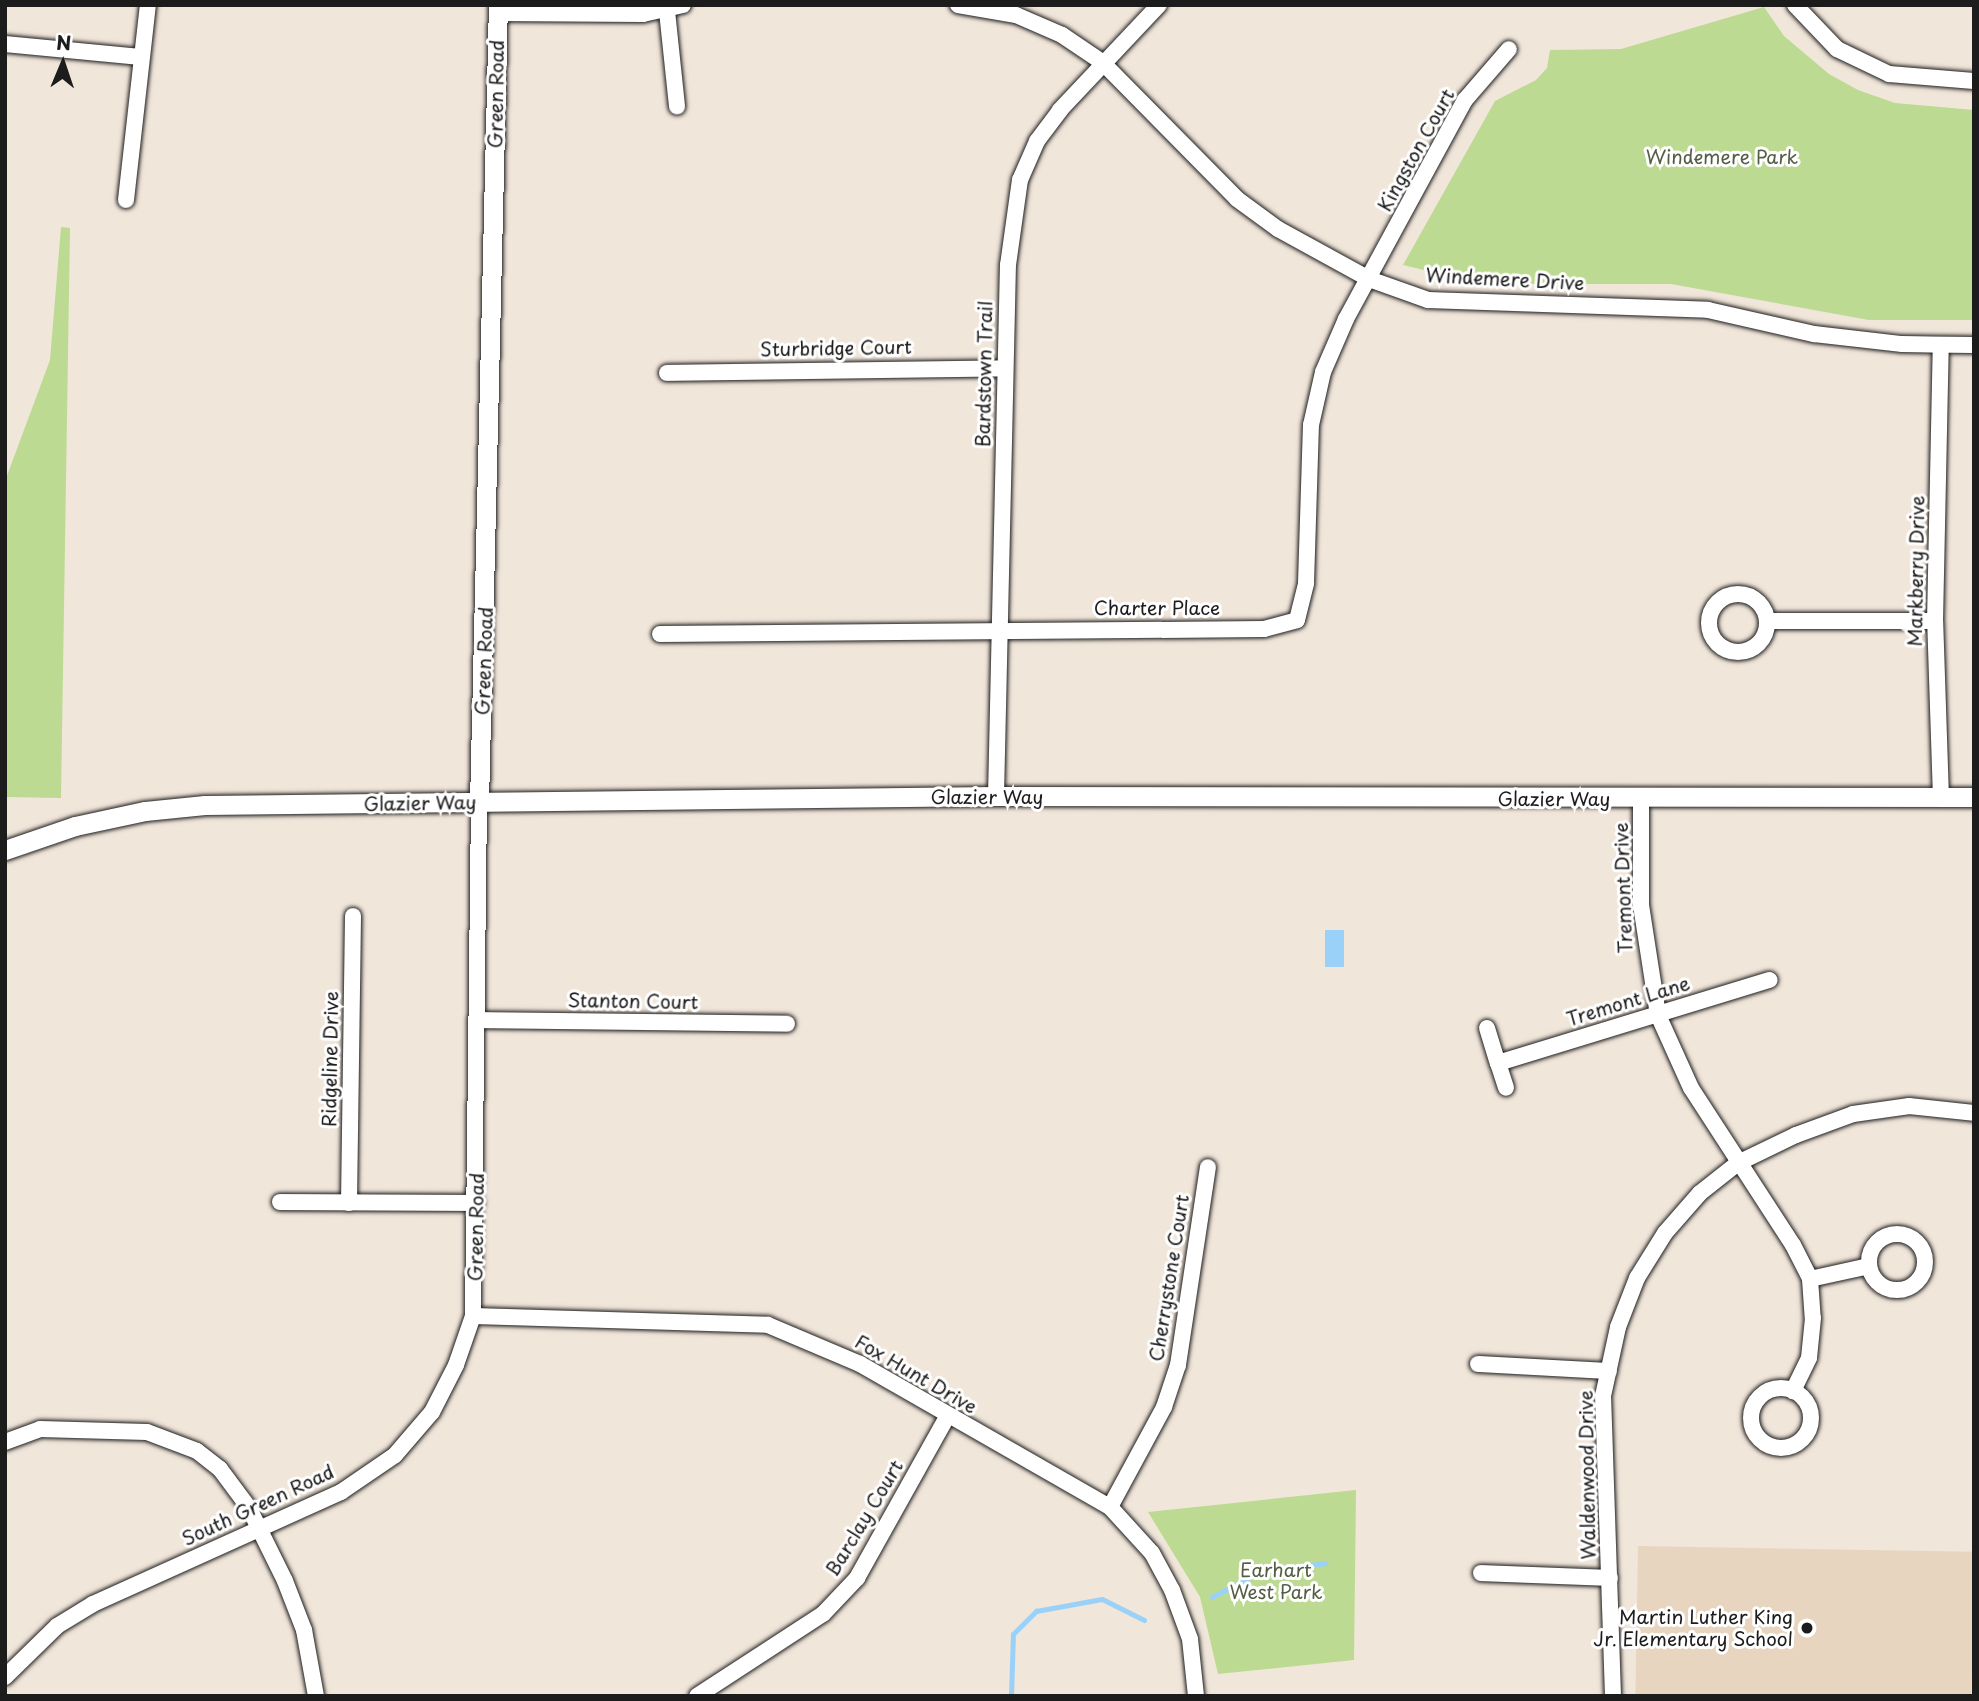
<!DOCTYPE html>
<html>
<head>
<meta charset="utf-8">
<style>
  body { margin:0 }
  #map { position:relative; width:1979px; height:1701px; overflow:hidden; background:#f1e6da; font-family:"Playpen Sans",sans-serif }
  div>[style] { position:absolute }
  .built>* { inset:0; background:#e7d5c0; transform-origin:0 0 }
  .green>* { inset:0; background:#bdda92 }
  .water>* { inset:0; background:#9ad1f9; transform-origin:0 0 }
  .stream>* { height:5px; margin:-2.5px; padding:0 2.5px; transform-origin:2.5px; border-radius:2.5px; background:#9ad1f9 }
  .roads { filter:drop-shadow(0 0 2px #1c1c1c) drop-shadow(0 0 2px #1c1c1c) }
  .minor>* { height:16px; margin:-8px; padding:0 8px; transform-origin:8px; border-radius:8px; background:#fff }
  .minor>.ring { margin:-8px; padding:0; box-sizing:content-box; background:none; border:16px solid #fff; border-radius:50% }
  .tertiary>* { height:19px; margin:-9.5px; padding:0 9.5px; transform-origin:9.5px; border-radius:9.5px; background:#fff }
  .dots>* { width:19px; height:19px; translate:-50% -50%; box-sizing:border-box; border:4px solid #fff; border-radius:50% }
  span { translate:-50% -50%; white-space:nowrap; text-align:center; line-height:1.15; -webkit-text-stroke:6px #fff; paint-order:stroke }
  .street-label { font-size:19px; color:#1c1c1c }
  .park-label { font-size:19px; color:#545e45 }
  .poi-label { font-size:19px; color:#1c1c1c }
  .right { translate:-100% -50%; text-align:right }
  .frame { position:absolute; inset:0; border:7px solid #1c1c1c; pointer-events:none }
  .north { position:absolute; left:28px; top:28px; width:70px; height:70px; -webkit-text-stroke:5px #fff; paint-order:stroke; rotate:2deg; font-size:19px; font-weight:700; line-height:28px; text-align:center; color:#1c1c1c }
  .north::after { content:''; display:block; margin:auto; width:24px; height:32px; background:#1c1c1c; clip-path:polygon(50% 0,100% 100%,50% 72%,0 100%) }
</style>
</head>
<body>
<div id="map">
  <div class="built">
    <i style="left:1638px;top:1546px;width:336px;height:150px;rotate:1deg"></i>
  </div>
  <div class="green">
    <i style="clip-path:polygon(1764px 7px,1784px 36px,1829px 74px,1858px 90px,1895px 103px,1974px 110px,1974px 320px,1869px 320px,1671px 284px,1520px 284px,1449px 276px,1403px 265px,1495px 101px,1536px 80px,1547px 68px,1550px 50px,1621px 49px)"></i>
    <i style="clip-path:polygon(61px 227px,70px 228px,61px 798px,5px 797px,5px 481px,50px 360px)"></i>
    <i style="clip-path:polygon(1356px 1490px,1354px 1660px,1218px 1674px,1200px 1597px,1148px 1512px)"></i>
  </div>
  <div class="water">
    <i style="left:1325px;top:930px;width:19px;height:37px"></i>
  </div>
  <div class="stream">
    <i style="left:1212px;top:1597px;width:55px;rotate:-28deg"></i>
    <i style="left:1261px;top:1571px;width:65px;rotate:-7deg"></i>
    <i style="left:1011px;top:1696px;width:62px;rotate:-88.2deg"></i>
    <i style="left:1013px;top:1634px;width:33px;rotate:-45deg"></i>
    <i style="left:1036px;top:1611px;width:67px;rotate:-10.3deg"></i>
    <i style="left:1102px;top:1599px;width:47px;rotate:26.6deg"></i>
  </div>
  <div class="roads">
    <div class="minor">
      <i style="left:958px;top:5px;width:59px;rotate:9.8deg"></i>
      <i style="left:1016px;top:15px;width:50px;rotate:23.5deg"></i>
      <i style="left:1062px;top:35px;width:48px;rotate:34deg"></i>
      <i style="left:1102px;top:62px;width:192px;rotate:45.4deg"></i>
      <i style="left:1237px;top:199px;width:51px;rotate:36.2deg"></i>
      <i style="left:1278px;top:229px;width:104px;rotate:28.8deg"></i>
      <i style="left:1369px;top:279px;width:63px;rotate:19.6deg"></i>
      <i style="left:1428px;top:300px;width:280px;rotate:2deg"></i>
      <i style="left:1708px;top:310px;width:109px;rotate:12.8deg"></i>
      <i style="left:1814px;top:334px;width:89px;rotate:6.5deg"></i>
      <i style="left:1902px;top:344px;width:72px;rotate:0.8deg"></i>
      <i style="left:1795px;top:5px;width:61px;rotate:46.3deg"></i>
      <i style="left:1837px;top:49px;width:58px;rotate:25.7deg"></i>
      <i style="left:1889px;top:74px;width:85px;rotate:4.7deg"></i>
      <i style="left:667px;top:11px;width:96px;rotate:84deg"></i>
      <i style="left:498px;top:13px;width:145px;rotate:0.4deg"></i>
      <i style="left:643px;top:14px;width:41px;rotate:-12.7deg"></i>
      <i style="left:5px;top:44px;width:136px;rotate:5.5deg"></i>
      <i style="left:126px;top:200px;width:196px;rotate:-83.6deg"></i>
      <i style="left:667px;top:373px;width:338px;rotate:-0.8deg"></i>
      <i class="ring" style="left:1709px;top:594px;width:42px;height:42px"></i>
      <i style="left:1767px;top:621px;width:168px"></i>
      <i style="left:660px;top:634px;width:604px;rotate:-0.47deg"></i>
      <i style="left:1264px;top:629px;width:34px;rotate:-15deg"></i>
      <i style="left:1297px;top:620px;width:38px;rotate:-76deg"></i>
      <i style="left:1306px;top:583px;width:158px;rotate:-88.2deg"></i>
      <i style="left:1311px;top:425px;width:54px;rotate:-77.2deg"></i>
      <i style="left:1323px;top:372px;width:58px;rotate:-66.5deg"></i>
      <i style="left:1346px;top:319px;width:249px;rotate:-61.5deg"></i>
      <i style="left:1465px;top:100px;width:67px;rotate:-49.2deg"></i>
      <i style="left:996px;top:796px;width:531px;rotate:-88.71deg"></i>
      <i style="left:1008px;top:265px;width:86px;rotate:-82deg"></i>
      <i style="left:1020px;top:180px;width:43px;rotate:-66.4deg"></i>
      <i style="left:1037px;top:141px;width:39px;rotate:-53deg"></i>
      <i style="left:1060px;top:110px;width:144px;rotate:-46.7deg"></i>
      <i style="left:1941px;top:798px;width:177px;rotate:-91.9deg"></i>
      <i style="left:1935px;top:621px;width:276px;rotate:-88.8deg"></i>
      <i style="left:1641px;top:800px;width:105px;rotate:90deg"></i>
      <i style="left:1641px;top:905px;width:111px;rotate:81.2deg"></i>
      <i style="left:1658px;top:1015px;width:80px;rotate:65.7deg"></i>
      <i style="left:1691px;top:1088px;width:187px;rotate:57deg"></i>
      <i style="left:1793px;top:1245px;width:38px;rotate:63deg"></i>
      <i style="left:1810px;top:1279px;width:39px;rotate:86deg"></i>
      <i style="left:1813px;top:1318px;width:40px;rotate:95.7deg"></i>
      <i style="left:1809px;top:1358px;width:37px;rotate:116deg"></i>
      <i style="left:479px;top:1020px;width:308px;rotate:0.7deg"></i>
      <i style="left:1487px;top:1028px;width:37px;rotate:73deg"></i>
      <i style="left:1498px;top:1063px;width:284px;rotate:-17deg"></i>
      <i style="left:1498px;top:1063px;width:26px;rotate:72deg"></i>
      <i style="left:280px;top:1202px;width:196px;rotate:0.3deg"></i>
      <i style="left:349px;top:1203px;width:287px;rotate:-89.2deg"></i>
      <i class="ring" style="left:1869px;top:1234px;width:40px;height:40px"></i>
      <i style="left:1810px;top:1279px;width:60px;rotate:-12.4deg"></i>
      <i style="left:473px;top:1316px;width:295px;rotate:1.7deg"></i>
      <i style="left:768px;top:1325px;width:100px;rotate:23deg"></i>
      <i style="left:860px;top:1364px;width:288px;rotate:29.8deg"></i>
      <i style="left:1110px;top:1507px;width:62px;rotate:47.6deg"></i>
      <i style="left:1152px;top:1553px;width:42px;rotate:61.6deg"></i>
      <i style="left:1172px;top:1590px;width:52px;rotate:69.8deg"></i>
      <i style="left:1190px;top:1639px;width:57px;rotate:84deg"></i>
      <i style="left:1478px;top:1364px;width:131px;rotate:3.1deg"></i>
      <i class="ring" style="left:1751px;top:1388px;width:44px;height:44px"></i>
      <i style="left:5px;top:1442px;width:37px;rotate:-20deg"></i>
      <i style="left:40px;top:1429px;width:107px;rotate:1.6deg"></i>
      <i style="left:147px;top:1432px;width:53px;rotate:20.8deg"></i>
      <i style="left:197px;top:1451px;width:29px;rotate:38deg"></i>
      <i style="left:220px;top:1469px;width:49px;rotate:53.4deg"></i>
      <i style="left:249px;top:1508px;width:81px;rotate:63.7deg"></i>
      <i style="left:285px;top:1581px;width:53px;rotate:68.8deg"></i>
      <i style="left:304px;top:1630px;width:67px;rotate:79.7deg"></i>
      <i style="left:1110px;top:1507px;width:114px;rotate:-61.6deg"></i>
      <i style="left:1164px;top:1407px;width:44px;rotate:-71.6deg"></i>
      <i style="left:1178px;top:1365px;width:200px;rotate:-81.4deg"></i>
      <i style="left:1481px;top:1573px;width:129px;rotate:2.2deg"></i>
      <i style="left:5px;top:1677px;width:73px;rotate:-44.4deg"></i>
      <i style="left:57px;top:1626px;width:42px;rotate:-31.4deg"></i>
      <i style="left:93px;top:1604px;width:272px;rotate:-24.3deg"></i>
      <i style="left:341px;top:1492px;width:65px;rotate:-34.4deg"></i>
      <i style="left:395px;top:1455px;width:57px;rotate:-49.3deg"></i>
      <i style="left:432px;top:1412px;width:53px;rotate:-62.9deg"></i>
      <i style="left:456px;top:1365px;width:52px;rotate:-70.9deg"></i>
      <i style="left:473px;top:1316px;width:513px;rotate:-89.33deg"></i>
      <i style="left:697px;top:1696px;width:150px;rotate:-33.1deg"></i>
      <i style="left:823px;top:1614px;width:50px;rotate:-46.6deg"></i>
      <i style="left:857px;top:1578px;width:184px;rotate:-60.8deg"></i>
      <i style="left:1613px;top:1696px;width:300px;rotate:-91.9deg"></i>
      <i style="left:1603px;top:1396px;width:71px;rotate:-77.7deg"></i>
      <i style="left:1618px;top:1327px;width:53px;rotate:-68.8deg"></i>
      <i style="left:1637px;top:1278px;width:53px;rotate:-58.1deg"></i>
      <i style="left:1665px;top:1233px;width:53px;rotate:-48.8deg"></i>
      <i style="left:1700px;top:1193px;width:48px;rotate:-38.3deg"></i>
      <i style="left:1738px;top:1163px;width:64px;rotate:-25.8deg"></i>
      <i style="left:1796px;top:1135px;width:61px;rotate:-20.2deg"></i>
      <i style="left:1853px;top:1114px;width:57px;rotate:-8.1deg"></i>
      <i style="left:1909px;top:1106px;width:65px;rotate:6.1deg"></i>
    </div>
    <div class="tertiary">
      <i style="left:479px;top:803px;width:798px;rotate:-88.64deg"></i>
      <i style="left:5px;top:850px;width:74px;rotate:-18.9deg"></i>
      <i style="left:75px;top:826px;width:72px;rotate:-12.1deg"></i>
      <i style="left:145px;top:811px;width:60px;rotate:-5.7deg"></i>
      <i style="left:205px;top:805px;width:791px;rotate:-0.65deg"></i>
      <i style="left:996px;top:796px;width:978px;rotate:0.06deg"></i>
    </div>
  </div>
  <div class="dots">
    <i style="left:1807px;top:1628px;background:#1c1c1c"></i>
  </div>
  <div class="street-label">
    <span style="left:496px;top:94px;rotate:-89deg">Green Road</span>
    <span style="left:1416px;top:150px;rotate:-61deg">Kingston Court</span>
    <span style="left:1505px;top:279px;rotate:3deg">Windemere Drive</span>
    <span style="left:836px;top:348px;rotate:-1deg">Sturbridge Court</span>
    <span style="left:984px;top:374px;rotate:-89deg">Bardstown Trail</span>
    <span style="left:1916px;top:571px;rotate:-89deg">Markberry Drive</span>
    <span style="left:1157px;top:608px">Charter Place</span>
    <span style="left:484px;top:661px;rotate:-88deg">Green Road</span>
    <span style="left:987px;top:797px">Glazier Way</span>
    <span style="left:1554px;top:799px">Glazier Way</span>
    <span style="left:420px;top:803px;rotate:-1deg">Glazier Way</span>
    <span style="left:1623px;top:888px;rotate:-92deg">Tremont Drive</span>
    <span style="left:633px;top:1001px;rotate:1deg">Stanton Court</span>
    <span style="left:1628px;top:1001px;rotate:-17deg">Tremont Lane</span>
    <span style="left:330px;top:1059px;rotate:-89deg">Ridgeline Drive</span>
    <span style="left:476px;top:1227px;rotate:-89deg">Green Road</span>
    <span style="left:1169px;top:1278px;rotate:-81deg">Cherrystone Court</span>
    <span style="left:916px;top:1374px;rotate:30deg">Fox Hunt Drive</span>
    <span style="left:1587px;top:1475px;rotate:-91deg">Waldenwood Drive</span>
    <span style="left:258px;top:1505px;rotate:-25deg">South Green Road</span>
    <span style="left:864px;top:1518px;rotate:-59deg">Barclay Court</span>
  </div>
  <div class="park-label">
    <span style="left:1722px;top:157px">Windemere Park</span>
    <span style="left:1276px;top:1581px">Earhart<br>West Park</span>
  </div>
  <div class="poi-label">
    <span class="right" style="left:1793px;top:1628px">Martin Luther King<br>Jr. Elementary School</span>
  </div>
  <div class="frame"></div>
  <div class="north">N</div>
</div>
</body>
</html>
